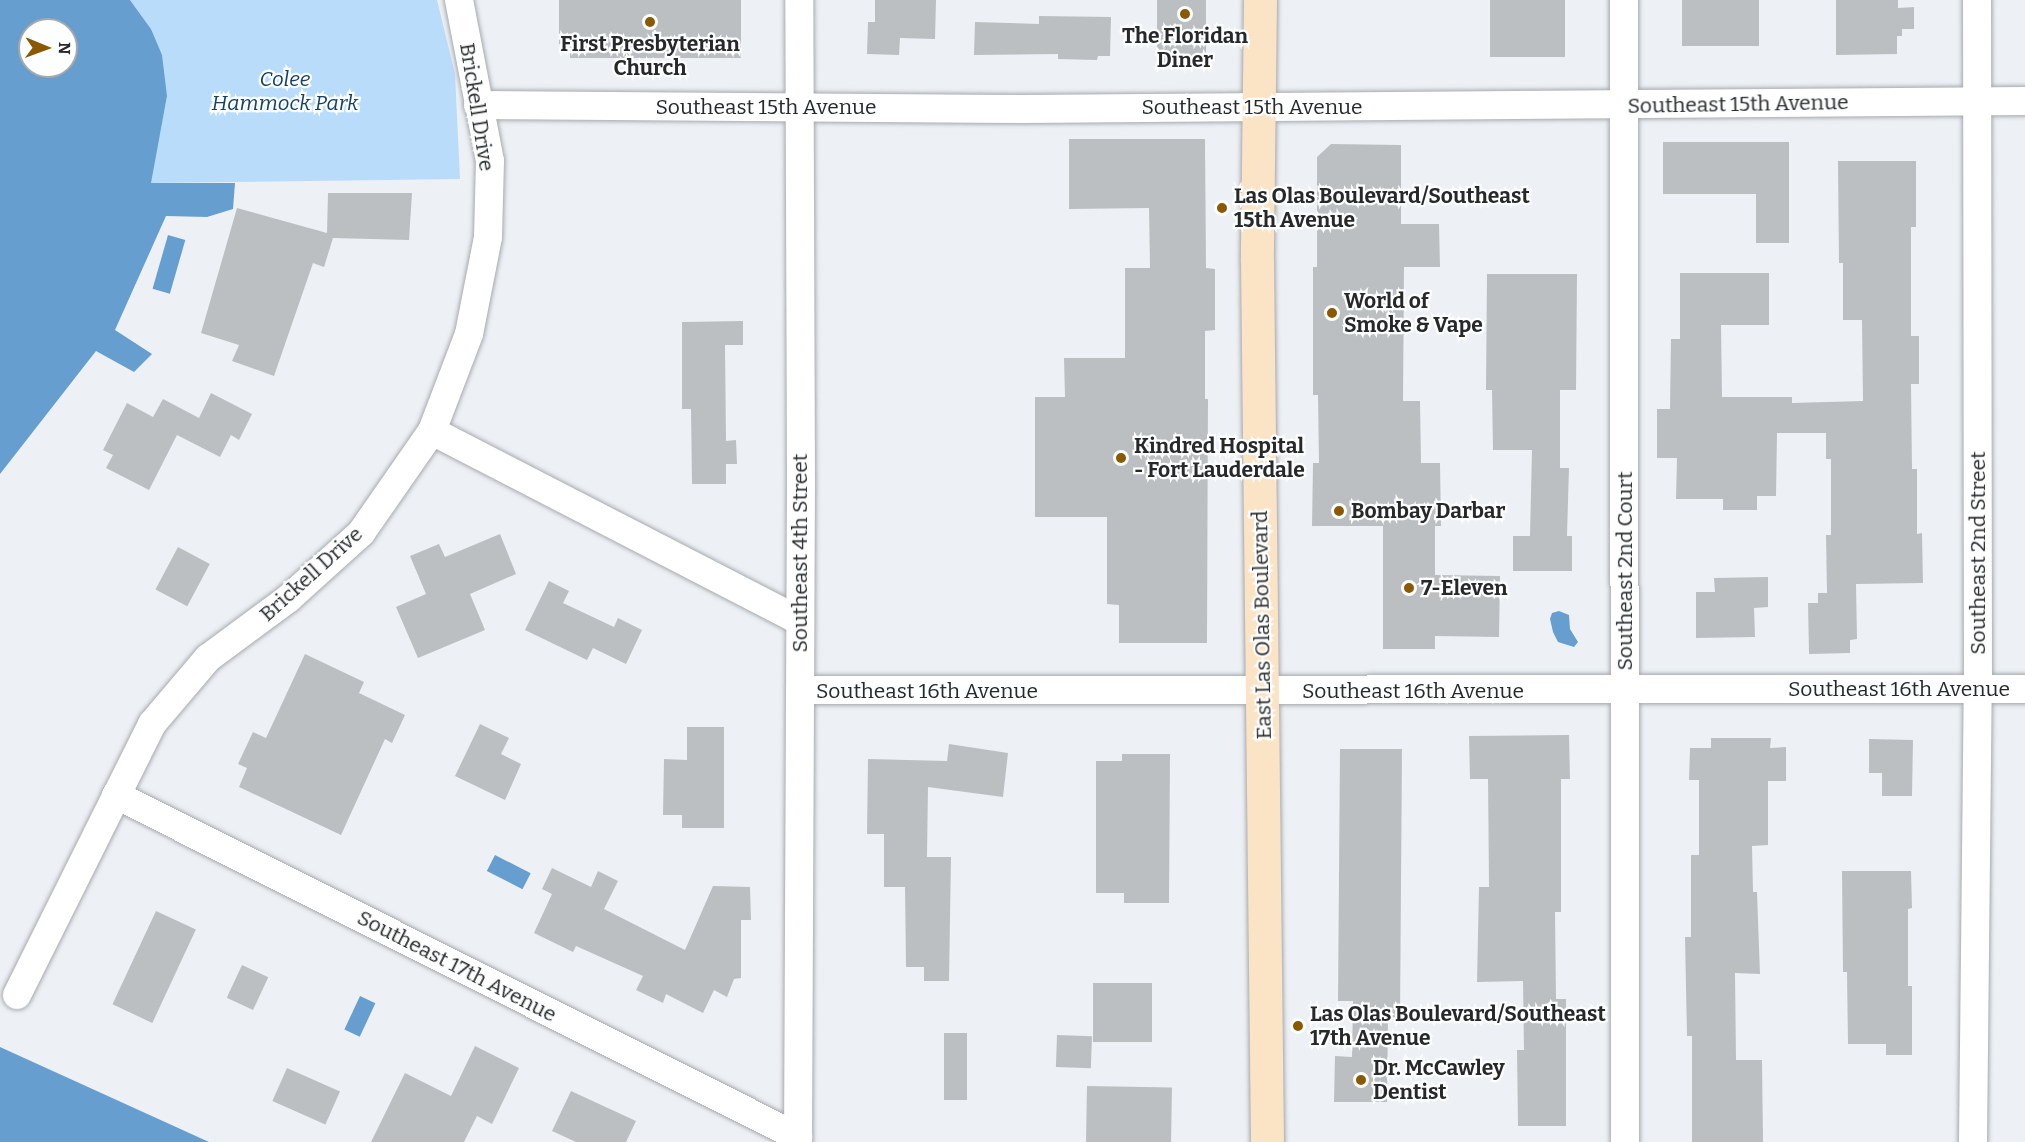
<!DOCTYPE html>
<html>
<head>
<meta charset="utf-8">
<style>
  body { margin:0 }
  #map { position:relative; width:2025px; height:1142px; overflow:hidden; background:#edf1f5; font-family:Bitter,serif }
  div>[style] { position:absolute }
  .green>* { inset:0; background:#badcfb }
  .water>* { inset:0; background:#659ecf; transform-origin:0 0 }
  .building>* { inset:0; background:#bbbfc2; transform-origin:0 0 }
  .roads { filter:drop-shadow(0 0 2px #a6aaae) drop-shadow(0 0 2px #a6aaae) }
  .minor>* { height:28px; margin:-14px; padding:0 14px; transform-origin:14px; border-radius:14px; background:#fff }
  .primary>* { height:33px; margin:-16.5px; padding:0 16.5px; transform-origin:16.5px; border-radius:16.5px; background:#fbe3c5 }
  .dots>* { width:16px; height:16px; translate:-50% -50%; box-sizing:border-box; border:3px solid #fdfefe; border-radius:50% }
  span { translate:-50% -50%; white-space:nowrap; text-align:center; line-height:1.15; -webkit-text-stroke:4.5px #fdfefe; paint-order:stroke }
  .poi-label { font-size:21px; color:#262829; font-weight:700 }
  .left { translate:0 -50%; text-align:left }
  .park-label { font-size:21px; color:#164163; font-style:italic }
  .street-label { font-size:21px; color:#262829 }
  .north { position:absolute; left:18px; top:18px; width:60px; height:60px; box-sizing:border-box; background:#fdfefe; border:2px solid #a7a8a9; border-radius:50%; rotate:91deg; font-size:16px; font-weight:700; line-height:24px; text-align:center; color:#262829 }
  .north::after { content:''; display:block; margin:auto; width:21px; height:27px; background:#8b5903; clip-path:polygon(50% 0,100% 100%,50% 72%,0 100%) }
</style>
</head>
<body>
<div id="map">
  <div class="green">
    <i style="clip-path:polygon(130px 0,437px 0,455px 74px,460px 179px,150px 183px,167px 96px,151px 29px)"></i>
  </div>
  <div class="water">
    <i style="clip-path:polygon(evenodd,0 0,130px 0,151px 29px,162px 55px,167px 96px,151px 183px,235px 183px,233px 209px,207px 217px,166px 216px,115px 330px,152px 354px,134px 372px,96px 351px,0 474px,0 0,30px 30px,66px 30px,66px 66px,30px 66px,30px 30px)"></i>
    <i style="left:168px;top:235px;width:18px;height:56px;rotate:16deg"></i>
    <i style="clip-path:polygon(1559px 611px,1569px 615px,1570px 629px,1578px 642px,1574px 647px,1558px 642px,1553px 632px,1550px 619px,1552px 613px)"></i>
    <i style="left:495px;top:855px;width:40px;height:18px;rotate:27deg"></i>
    <i style="left:360px;top:996px;width:17px;height:37px;rotate:25deg"></i>
    <i style="clip-path:polygon(0 1047px,209px 1142px,0 1142px)"></i>
  </div>
  <div class="building">
    <i style="clip-path:polygon(559px 0,741px 0,741px 58px,570px 58px,570px 44px,559px 44px)"></i>
    <i style="clip-path:polygon(875px 0,936px 0,935px 39px,900px 38px,899px 55px,867px 54px,868px 22px,875px 22px)"></i>
    <i style="left:1157px;top:0;width:49px;height:67px"></i>
    <i style="left:1490px;top:0;width:75px;height:57px"></i>
    <i style="left:1682px;top:0;width:77px;height:46px"></i>
    <i style="clip-path:polygon(1836px 0,1898px 0,1898px 8px,1914px 7px,1914px 29px,1902px 29px,1902px 36px,1897px 36px,1897px 54px,1836px 55px)"></i>
    <i style="clip-path:polygon(1039px 16px,1111px 17px,1110px 56px,1098px 56px,1097px 60px,1058px 59px,1058px 54px,974px 55px,975px 22px,1039px 24px)"></i>
    <i style="clip-path:polygon(1069px 139px,1205px 139px,1206px 268px,1215px 269px,1215px 330px,1205px 331px,1205px 399px,1208px 399px,1207px 643px,1119px 643px,1119px 605px,1107px 604px,1107px 517px,1035px 517px,1035px 397px,1065px 397px,1064px 358px,1125px 358px,1125px 268px,1150px 268px,1149px 208px,1069px 209px)"></i>
    <i style="clip-path:polygon(1663px 142px,1789px 142px,1789px 243px,1756px 243px,1756px 194px,1663px 194px)"></i>
    <i style="clip-path:polygon(1331px 144px,1401px 145px,1401px 224px,1439px 224px,1440px 267px,1404px 267px,1403px 401px,1420px 401px,1421px 463px,1440px 463px,1441px 526px,1435px 526px,1435px 575px,1500px 576px,1499px 637px,1435px 636px,1435px 649px,1383px 649px,1383px 526px,1312px 526px,1313px 463px,1319px 463px,1318px 395px,1313px 395px,1313px 267px,1317px 267px,1317px 157px)"></i>
    <i style="clip-path:polygon(1838px 161px,1916px 161px,1916px 227px,1911px 227px,1911px 336px,1919px 336px,1919px 384px,1911px 384px,1912px 469px,1917px 469px,1917px 534px,1922px 533px,1923px 583px,1856px 584px,1857px 639px,1850px 640px,1850px 653px,1809px 654px,1808px 603px,1818px 603px,1818px 593px,1827px 593px,1826px 535px,1831px 535px,1831px 459px,1826px 459px,1826px 433px,1777px 433px,1776px 496px,1757px 496px,1757px 510px,1723px 510px,1723px 499px,1676px 499px,1677px 458px,1657px 458px,1657px 409px,1670px 409px,1671px 339px,1680px 339px,1680px 273px,1769px 273px,1769px 325px,1721px 325px,1722px 397px,1792px 397px,1792px 403px,1863px 401px,1862px 320px,1843px 320px,1843px 263px,1839px 263px)"></i>
    <i style="clip-path:polygon(328px 193px,412px 193px,409px 240px,333px 238px,324px 267px,313px 263px,274px 376px,232px 361px,239px 345px,201px 333px,237px 208px,327px 233px)"></i>
    <i style="clip-path:polygon(1487px 274px,1577px 274px,1576px 390px,1560px 390px,1560px 468px,1569px 468px,1567px 536px,1572px 536px,1572px 571px,1513px 571px,1513px 536px,1530px 536px,1532px 450px,1493px 450px,1492px 390px,1486px 390px)"></i>
    <i style="clip-path:polygon(743px 321px,743px 345px,725px 345px,726px 441px,736px 440px,737px 464px,726px 464px,726px 484px,692px 484px,691px 409px,682px 409px,682px 322px)"></i>
    <i style="clip-path:polygon(211px 393px,252px 414px,239px 440px,231px 435px,220px 457px,177px 435px,149px 490px,106px 468px,113px 455px,103px 450px,127px 403px,153px 417px,163px 399px,199px 418px)"></i>
    <i style="clip-path:polygon(500px 534px,516px 574px,470px 594px,485px 630px,418px 658px,396px 607px,426px 594px,410px 556px,439px 544px,445px 557px)"></i>
    <i style="left:178px;top:547px;width:36px;height:48px;rotate:28deg"></i>
    <i style="clip-path:polygon(1768px 577px,1768px 607px,1754px 608px,1755px 637px,1696px 638px,1696px 592px,1715px 592px,1714px 578px)"></i>
    <i style="clip-path:polygon(549px 581px,569px 591px,563px 603px,614px 627px,618px 618px,642px 630px,626px 664px,593px 648px,587px 660px,525px 630px)"></i>
    <i style="clip-path:polygon(305px 654px,364px 682px,359px 693px,405px 715px,392px 743px,385px 739px,341px 835px,239px 787px,247px 768px,238px 764px,253px 732px,266px 738px)"></i>
    <i style="clip-path:polygon(480px 724px,509px 738px,501px 754px,521px 764px,505px 800px,455px 776px)"></i>
    <i style="clip-path:polygon(687px 727px,724px 727px,724px 828px,682px 828px,682px 815px,663px 815px,664px 759px,687px 760px)"></i>
    <i style="clip-path:polygon(1569px 735px,1570px 779px,1561px 779px,1561px 912px,1555px 912px,1556px 999px,1566px 999px,1566px 1126px,1518px 1126px,1517px 1050px,1524px 1050px,1523px 981px,1477px 982px,1479px 887px,1489px 887px,1488px 779px,1470px 779px,1469px 736px)"></i>
    <i style="clip-path:polygon(1711px 738px,1771px 738px,1770px 748px,1786px 747px,1786px 781px,1768px 781px,1768px 845px,1752px 846px,1753px 892px,1757px 892px,1760px 974px,1735px 973px,1736px 1060px,1762px 1060px,1763px 1142px,1692px 1142px,1692px 1036px,1687px 1036px,1685px 937px,1691px 937px,1691px 855px,1699px 855px,1699px 780px,1689px 780px,1690px 748px,1711px 748px)"></i>
    <i style="clip-path:polygon(1869px 739px,1913px 740px,1912px 796px,1882px 796px,1882px 773px,1869px 773px)"></i>
    <i style="clip-path:polygon(949px 744px,1008px 753px,1003px 797px,928px 787px,927px 857px,951px 857px,949px 981px,924px 981px,924px 967px,906px 967px,905px 887px,884px 887px,884px 834px,867px 834px,868px 759px,947px 761px)"></i>
    <i style="clip-path:polygon(1340px 749px,1402px 749px,1400px 1018px,1388px 1017px,1387px 1102px,1334px 1102px,1335px 1056px,1352px 1057px,1353px 1001px,1338px 1001px)"></i>
    <i style="clip-path:polygon(1122px 754px,1170px 754px,1169px 903px,1124px 903px,1124px 893px,1096px 893px,1096px 761px,1122px 761px)"></i>
    <i style="clip-path:polygon(552px 868px,591px 887px,598px 871px,618px 881px,604px 909px,685px 950px,713px 886px,750px 887px,751px 920px,741px 920px,741px 978px,734px 979px,727px 997px,714px 990px,703px 1013px,666px 994px,663px 1003px,636px 990px,643px 976px,576px 946px,573px 952px,534px 933px,552px 894px,542px 889px)"></i>
    <i style="clip-path:polygon(1842px 871px,1911px 871px,1912px 908px,1908px 909px,1908px 986px,1912px 986px,1912px 1055px,1886px 1055px,1886px 1044px,1848px 1044px,1847px 972px,1843px 972px)"></i>
    <i style="left:156px;top:911px;width:44px;height:103px;rotate:25deg"></i>
    <i style="left:242px;top:965px;width:29px;height:36px;rotate:25deg"></i>
    <i style="left:1093px;top:983px;width:59px;height:59px"></i>
    <i style="left:944px;top:1033px;width:23px;height:67px"></i>
    <i style="left:1057px;top:1035px;width:35px;height:32px;rotate:2deg"></i>
    <i style="clip-path:polygon(475px 1046px,519px 1068px,492px 1124px,477px 1116px,464px 1142px,371px 1142px,405px 1073px,451px 1096px)"></i>
    <i style="left:287px;top:1068px;width:58px;height:36px;rotate:24deg"></i>
    <i style="left:1087px;top:1086px;width:85px;height:56px;rotate:1deg"></i>
    <i style="clip-path:polygon(571px 1091px,636px 1121px,626px 1142px,576px 1142px,552px 1131px)"></i>
  </div>
  <div class="roads">
    <div class="minor">
      <i style="left:1624px;top:0;width:1142px;rotate:89.95deg"></i>
      <i style="left:478px;top:105px;width:544px;rotate:0.42deg"></i>
      <i style="left:1022px;top:109px;width:1003px;rotate:-0.46deg"></i>
      <i style="left:432px;top:431px;width:414px;rotate:27.3deg"></i>
      <i style="left:800px;top:690px;width:1225px;rotate:-0.05deg"></i>
      <i style="left:116px;top:795px;width:763px;rotate:26.63deg"></i>
      <i style="left:17px;top:995px;width:303px;rotate:-63.5deg"></i>
      <i style="left:152px;top:724px;width:87px;rotate:-49.7deg"></i>
      <i style="left:208px;top:658px;width:101px;rotate:-36.5deg"></i>
      <i style="left:289px;top:598px;width:97px;rotate:-42.1deg"></i>
      <i style="left:361px;top:533px;width:124px;rotate:-55.2deg"></i>
      <i style="left:432px;top:431px;width:104px;rotate:-69.1deg"></i>
      <i style="left:469px;top:334px;width:99px;rotate:-78.9deg"></i>
      <i style="left:488px;top:237px;width:76px;rotate:-88.5deg"></i>
      <i style="left:490px;top:161px;width:164px;rotate:-100.9deg"></i>
      <i style="left:798px;top:1142px;width:659px;rotate:-89.74deg"></i>
      <i style="left:801px;top:483px;width:483px;rotate:-90.2deg"></i>
      <i style="left:1973px;top:1142px;width:453px;rotate:-89.4deg"></i>
      <i style="left:1978px;top:689px;width:689px;rotate:-90.08deg"></i>
    </div>
    <div class="primary">
      <i style="left:1260px;top:0;width:261px;rotate:90.7deg"></i>
      <i style="left:1257px;top:261px;width:881px;rotate:89.35deg"></i>
    </div>
  </div>
  <div class="dots">
    <i style="left:1185px;top:14px;background:#8b5903"></i>
    <i style="left:650px;top:22px;background:#8b5903"></i>
    <i style="left:1222px;top:208px;background:#8b5903"></i>
    <i style="left:1332px;top:313px;background:#8b5903"></i>
    <i style="left:1121px;top:458px;background:#8b5903"></i>
    <i style="left:1339px;top:511px;background:#8b5903"></i>
    <i style="left:1409px;top:588px;background:#8b5903"></i>
    <i style="left:1298px;top:1026px;background:#8b5903"></i>
    <i style="left:1361px;top:1080px;background:#8b5903"></i>
  </div>
  <div class="poi-label">
    <span style="left:1185px;top:48px">The Floridan<br>Diner</span>
    <span style="left:650px;top:56px">First Presbyterian<br>Church</span>
    <span class="left" style="left:1234px;top:208px">Las Olas Boulevard/Southeast<br>15th Avenue</span>
    <span class="left" style="left:1344px;top:313px">World of<br>Smoke &amp; Vape</span>
    <span class="left" style="left:1134px;top:458px">Kindred Hospital<br>- Fort Lauderdale</span>
    <span class="left" style="left:1351px;top:511px">Bombay Darbar</span>
    <span class="left" style="left:1421px;top:588px">7-Eleven</span>
    <span class="left" style="left:1310px;top:1026px">Las Olas Boulevard/Southeast<br>17th Avenue</span>
    <span class="left" style="left:1373px;top:1080px">Dr. McCawley<br>Dentist</span>
  </div>
  <div class="park-label">
    <span style="left:285px;top:91px">Colee<br>Hammock Park</span>
  </div>
  <div class="street-label">
    <span style="left:1738px;top:104px;rotate:-1deg">Southeast 15th Avenue</span>
    <span style="left:477px;top:107px;rotate:81deg">Brickell Drive</span>
    <span style="left:766px;top:107px">Southeast 15th Avenue</span>
    <span style="left:1252px;top:107px">Southeast 15th Avenue</span>
    <span style="left:800px;top:553px;rotate:-90deg">Southeast 4th Street</span>
    <span style="left:1978px;top:553px;rotate:-90deg">Southeast 2nd Street</span>
    <span style="left:1625px;top:571px;rotate:-90deg">Southeast 2nd Court</span>
    <span style="left:311px;top:574px;rotate:-42deg">Brickell Drive</span>
    <span style="left:1262px;top:625px;rotate:-91deg">East Las Olas Boulevard</span>
    <span style="left:1899px;top:689px">Southeast 16th Avenue</span>
    <span style="left:927px;top:691px">Southeast 16th Avenue</span>
    <span style="left:1413px;top:691px">Southeast 16th Avenue</span>
    <span style="left:457px;top:966px;rotate:27deg">Southeast 17th Avenue</span>
  </div>
  <div class="north">N</div>
</div>
</body>
</html>
